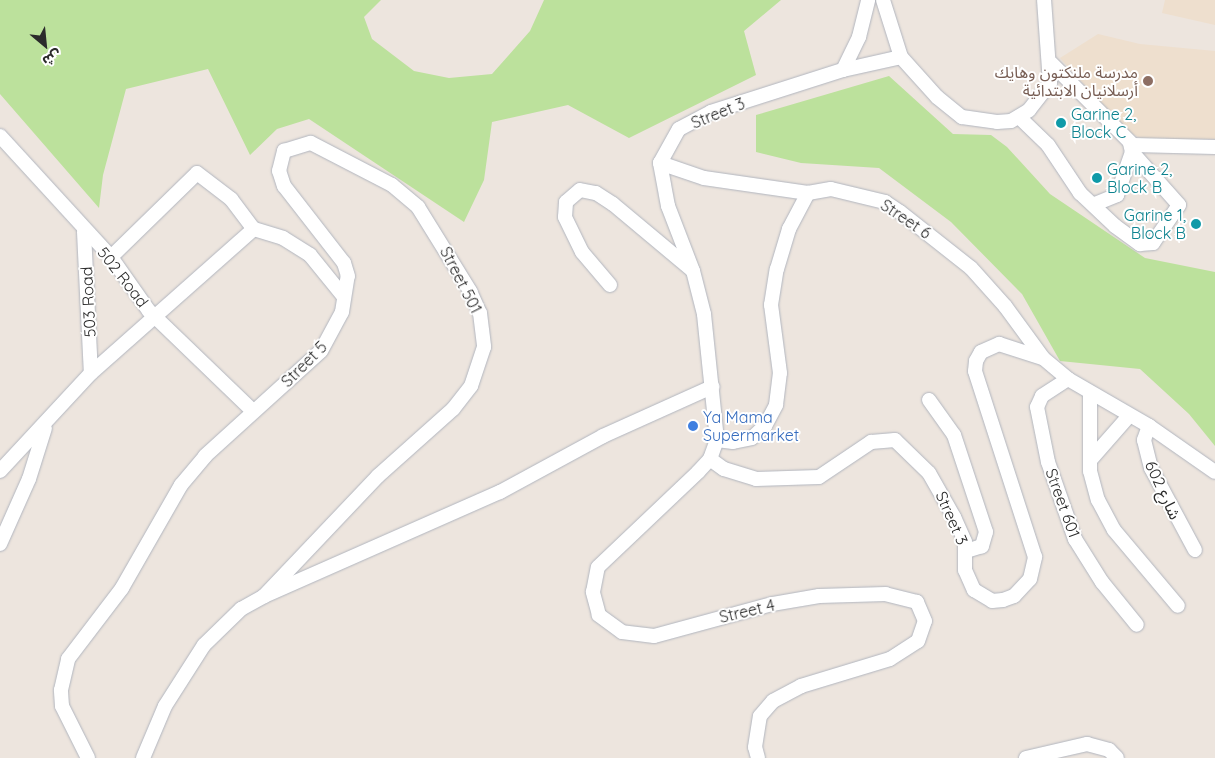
<!DOCTYPE html>
<html>
<head>
<meta charset="utf-8">
<style>
  body { margin:0 }
  #map { position:relative; width:1215px; height:758px; overflow:hidden; background:#ede5de; font-family:Quicksand,"Noto Sans Arabic",sans-serif }
  div>[style] { position:absolute }
  .education>* { inset:0; background:#eedfce }
  .green>* { inset:0; background:#bce19c }
  .roads { filter:drop-shadow(0 0 1px #b1b5be) drop-shadow(0 0 1px #b1b5be) }
  .minor>* { height:14px; margin:-7px; padding:0 7px; transform-origin:7px; border-radius:7px; background:#fff }
  .dots>* { width:14px; height:14px; translate:-50% -50%; box-sizing:border-box; border:2px solid #fff; border-radius:50% }
  span { translate:-50% -50%; white-space:nowrap; text-align:center; line-height:1.15; -webkit-text-stroke:4px #fff; paint-order:stroke }
  .education-label { font-size:16px; color:#785e54 }
  .right { translate:-100% -50%; text-align:right }
  .street-label { font-size:16px; color:#2b2b2b }
  .culture-label { font-size:16px; color:#0d838f }
  .left { translate:0 -50%; text-align:left }
  .shop-label { font-size:16px; color:#366cbe }
  .north { position:absolute; left:20px; top:20px; width:50px; height:50px; -webkit-text-stroke:4px #fff; paint-order:stroke; rotate:152deg; font-size:14px; font-weight:700; line-height:20px; text-align:center; color:#2b2b2b }
  .north::after { content:''; display:block; margin:auto; width:18px; height:22px; background:#2b2b2b; clip-path:polygon(50% 0,100% 100%,50% 72%,0 100%) }
</style>
</head>
<body>
<div id="map">
  <div class="education">
    <i style="clip-path:polygon(1165px 0,1215px 0,1215px 25px,1162px 13px)"></i>
    <i style="clip-path:polygon(1098px 34px,1140px 44px,1215px 51px,1215px 139px,1149px 142px,1126px 131px,1060px 58px)"></i>
  </div>
  <div class="green">
    <i style="clip-path:polygon(0 0,381px 0,364px 17px,372px 39px,414px 71px,449px 78px,492px 74px,530px 31px,544px 0,781px 0,744px 31px,756px 75px,629px 138px,568px 105px,492px 122px,484px 180px,464px 222px,309px 119px,277px 129px,250px 155px,208px 69px,126px 89px,103px 175px,99px 208px,0 94px)"></i>
    <i style="clip-path:polygon(889px 76px,953px 134px,991px 135px,1007px 147px,1050px 194px,1145px 258px,1215px 272px,1215px 446px,1189px 414px,1140px 369px,1060px 361px,1022px 294px,951px 222px,879px 168px,801px 163px,756px 152px,756px 115px)"></i>
  </div>
  <div class="roads">
    <div class="minor">
      <i style="left:883px;top:0;width:60px;rotate:72.5deg"></i>
      <i style="left:901px;top:57px;width:54px;rotate:48deg"></i>
      <i style="left:937px;top:97px;width:32px;rotate:39deg"></i>
      <i style="left:962px;top:117px;width:35px;rotate:8deg"></i>
      <i style="left:997px;top:122px;width:14px;rotate:-4deg"></i>
      <i style="left:1011px;top:121px;width:21px;rotate:-31deg"></i>
      <i style="left:1029px;top:110px;width:34px;rotate:-52deg"></i>
      <i style="left:1050px;top:83px;width:83px;rotate:-94.1deg"></i>
      <i style="left:1051px;top:63px;width:116px;rotate:45deg"></i>
      <i style="left:1133px;top:145px;width:82px;rotate:1.4deg"></i>
      <i style="left:843px;top:70px;width:37px;rotate:-64deg"></i>
      <i style="left:859px;top:37px;width:38px;rotate:-76deg"></i>
      <i style="left:1019px;top:117px;width:40px;rotate:44deg"></i>
      <i style="left:1048px;top:145px;width:58px;rotate:56.3deg"></i>
      <i style="left:1080px;top:193px;width:48px;rotate:43.3deg"></i>
      <i style="left:1115px;top:226px;width:31px;rotate:36deg"></i>
      <i style="left:1140px;top:244px;width:13px;rotate:-4deg"></i>
      <i style="left:1153px;top:243px;width:46px;rotate:-55.6deg"></i>
      <i style="left:1179px;top:205px;width:71px;rotate:-131.6deg"></i>
      <i style="left:1132px;top:152px;width:9px;rotate:-103deg"></i>
      <i style="left:0;top:136px;width:164px;rotate:47.5deg"></i>
      <i style="left:111px;top:257px;width:66px;rotate:54.9deg"></i>
      <i style="left:149px;top:311px;width:144px;rotate:43.9deg"></i>
      <i style="left:660px;top:163px;width:46px;rotate:18.8deg"></i>
      <i style="left:704px;top:178px;width:105px;rotate:8.2deg"></i>
      <i style="left:1095px;top:204px;width:24px;rotate:-22deg"></i>
      <i style="left:1117px;top:195px;width:46px;rotate:-70.8deg"></i>
      <i style="left:254px;top:229px;width:30px;rotate:17deg"></i>
      <i style="left:283px;top:238px;width:32px;rotate:32deg"></i>
      <i style="left:310px;top:255px;width:54px;rotate:51deg"></i>
      <i style="left:84px;top:232px;width:141px;rotate:87.2deg"></i>
      <i style="left:111px;top:257px;width:120px;rotate:-44.3deg"></i>
      <i style="left:197px;top:173px;width:43px;rotate:37.4deg"></i>
      <i style="left:231px;top:199px;width:38px;rotate:53deg"></i>
      <i style="left:610px;top:285px;width:43px;rotate:-130.3deg"></i>
      <i style="left:582px;top:252px;width:39px;rotate:-116deg"></i>
      <i style="left:565px;top:217px;width:15px;rotate:-86deg"></i>
      <i style="left:566px;top:202px;width:18px;rotate:-41deg"></i>
      <i style="left:580px;top:190px;width:16px;rotate:11deg"></i>
      <i style="left:596px;top:193px;width:20px;rotate:33deg"></i>
      <i style="left:613px;top:204px;width:104px;rotate:39.9deg"></i>
      <i style="left:1068px;top:379px;width:31px;rotate:147deg"></i>
      <i style="left:1042px;top:396px;width:12px;rotate:114deg"></i>
      <i style="left:1037px;top:407px;width:56px;rotate:78.7deg"></i>
      <i style="left:1048px;top:462px;width:82px;rotate:70.7deg"></i>
      <i style="left:1075px;top:539px;width:51px;rotate:57.9deg"></i>
      <i style="left:1102px;top:582px;width:55px;rotate:50.9deg"></i>
      <i style="left:1090px;top:393px;width:78px;rotate:90deg"></i>
      <i style="left:1090px;top:471px;width:30px;rotate:75deg"></i>
      <i style="left:1098px;top:500px;width:34px;rotate:62deg"></i>
      <i style="left:1114px;top:530px;width:99px;rotate:49.9deg"></i>
      <i style="left:929px;top:400px;width:43px;rotate:54.5deg"></i>
      <i style="left:954px;top:435px;width:102px;rotate:71.7deg"></i>
      <i style="left:986px;top:532px;width:15px;rotate:106deg"></i>
      <i style="left:982px;top:546px;width:16px;rotate:162deg"></i>
      <i style="left:1149px;top:426px;width:15px;rotate:110deg"></i>
      <i style="left:1144px;top:440px;width:29px;rotate:76deg"></i>
      <i style="left:1151px;top:468px;width:93px;rotate:61.8deg"></i>
      <i style="left:717px;top:440px;width:16px;rotate:7deg"></i>
      <i style="left:733px;top:442px;width:19px;rotate:-12deg"></i>
      <i style="left:752px;top:438px;width:18px;rotate:-43deg"></i>
      <i style="left:765px;top:426px;width:24px;rotate:-62deg"></i>
      <i style="left:776px;top:405px;width:32px;rotate:-83deg"></i>
      <i style="left:780px;top:373px;width:69px;rotate:-97.5deg"></i>
      <i style="left:771px;top:305px;width:36px;rotate:-81deg"></i>
      <i style="left:777px;top:269px;width:42px;rotate:-73.3deg"></i>
      <i style="left:789px;top:229px;width:41px;rotate:-62.2deg"></i>
      <i style="left:808px;top:193px;width:23px;rotate:-10deg"></i>
      <i style="left:831px;top:189px;width:56px;rotate:13.5deg"></i>
      <i style="left:885px;top:202px;width:18px;rotate:34deg"></i>
      <i style="left:900px;top:212px;width:90px;rotate:38.3deg"></i>
      <i style="left:971px;top:268px;width:51px;rotate:48.2deg"></i>
      <i style="left:1005px;top:306px;width:64px;rotate:53.8deg"></i>
      <i style="left:1043px;top:358px;width:33px;rotate:40deg"></i>
      <i style="left:1068px;top:379px;width:94px;rotate:30.1deg"></i>
      <i style="left:1149px;top:426px;width:80px;rotate:34.9deg"></i>
      <i style="left:1092px;top:458px;width:56px;rotate:-48.6deg"></i>
      <i style="left:710px;top:459px;width:17px;rotate:36deg"></i>
      <i style="left:724px;top:469px;width:34px;rotate:17deg"></i>
      <i style="left:756px;top:479px;width:63px;rotate:-1.8deg"></i>
      <i style="left:819px;top:477px;width:63px;rotate:-33.9deg"></i>
      <i style="left:871px;top:442px;width:24px;rotate:-5deg"></i>
      <i style="left:895px;top:440px;width:47px;rotate:44.1deg"></i>
      <i style="left:929px;top:473px;width:51px;rotate:60.4deg"></i>
      <i style="left:954px;top:517px;width:27px;rotate:66deg"></i>
      <i style="left:965px;top:542px;width:28px;rotate:90deg"></i>
      <i style="left:965px;top:570px;width:22px;rotate:66deg"></i>
      <i style="left:974px;top:590px;width:21px;rotate:31deg"></i>
      <i style="left:992px;top:601px;width:11px;rotate:-5deg"></i>
      <i style="left:1003px;top:600px;width:12px;rotate:-20deg"></i>
      <i style="left:1014px;top:596px;width:23px;rotate:-47deg"></i>
      <i style="left:1030px;top:579px;width:23px;rotate:-77deg"></i>
      <i style="left:1035px;top:557px;width:195px;rotate:-107.9deg"></i>
      <i style="left:975px;top:371px;width:10px;rotate:-84deg"></i>
      <i style="left:976px;top:361px;width:10px;rotate:-61deg"></i>
      <i style="left:981px;top:352px;width:20px;rotate:-24deg"></i>
      <i style="left:999px;top:344px;width:45px;rotate:18deg"></i>
      <i style="left:0;top:471px;width:134px;rotate:-47.1deg"></i>
      <i style="left:91px;top:373px;width:217px;rotate:-41.5deg"></i>
      <i style="left:0;top:544px;width:71px;rotate:-66deg"></i>
      <i style="left:29px;top:479px;width:53px;rotate:-72.6deg"></i>
      <i style="left:88px;top:758px;width:58px;rotate:-116.6deg"></i>
      <i style="left:62px;top:706px;width:16px;rotate:-94deg"></i>
      <i style="left:61px;top:690px;width:32px;rotate:-77deg"></i>
      <i style="left:68px;top:659px;width:89px;rotate:-52.7deg"></i>
      <i style="left:122px;top:588px;width:119px;rotate:-60.2deg"></i>
      <i style="left:181px;top:485px;width:38px;rotate:-50deg"></i>
      <i style="left:205px;top:456px;width:156px;rotate:-42.2deg"></i>
      <i style="left:321px;top:351px;width:44px;rotate:-61.7deg"></i>
      <i style="left:342px;top:312px;width:36px;rotate:-81deg"></i>
      <i style="left:348px;top:276px;width:14px;rotate:-107deg"></i>
      <i style="left:344px;top:263px;width:98px;rotate:-127.9deg"></i>
      <i style="left:284px;top:186px;width:16px;rotate:-108deg"></i>
      <i style="left:279px;top:171px;width:21px;rotate:-76deg"></i>
      <i style="left:284px;top:151px;width:28px;rotate:-17deg"></i>
      <i style="left:311px;top:143px;width:91px;rotate:27.4deg"></i>
      <i style="left:392px;top:185px;width:34px;rotate:40deg"></i>
      <i style="left:418px;top:207px;width:99px;rotate:58.2deg"></i>
      <i style="left:470px;top:291px;width:24px;rotate:66deg"></i>
      <i style="left:480px;top:313px;width:34px;rotate:83deg"></i>
      <i style="left:484px;top:347px;width:41px;rotate:108.4deg"></i>
      <i style="left:471px;top:386px;width:29px;rotate:128deg"></i>
      <i style="left:453px;top:409px;width:101px;rotate:138.2deg"></i>
      <i style="left:378px;top:476px;width:166px;rotate:133.5deg"></i>
      <i style="left:143px;top:758px;width:56px;rotate:-67.1deg"></i>
      <i style="left:165px;top:706px;width:72px;rotate:-57.4deg"></i>
      <i style="left:204px;top:645px;width:52px;rotate:-44.2deg"></i>
      <i style="left:241px;top:609px;width:26px;rotate:-29deg"></i>
      <i style="left:264px;top:596px;width:258px;rotate:-23.8deg"></i>
      <i style="left:500px;top:492px;width:117px;rotate:-28.5deg"></i>
      <i style="left:603px;top:436px;width:120px;rotate:-24.2deg"></i>
      <i style="left:758px;top:758px;width:11px;rotate:-105deg"></i>
      <i style="left:755px;top:747px;width:31px;rotate:-81deg"></i>
      <i style="left:760px;top:716px;width:20px;rotate:-49deg"></i>
      <i style="left:773px;top:701px;width:32px;rotate:-28deg"></i>
      <i style="left:801px;top:686px;width:93px;rotate:-16.9deg"></i>
      <i style="left:890px;top:659px;width:33px;rotate:-33deg"></i>
      <i style="left:918px;top:641px;width:21px;rotate:-71deg"></i>
      <i style="left:925px;top:621px;width:21px;rotate:-113deg"></i>
      <i style="left:917px;top:602px;width:32px;rotate:-166deg"></i>
      <i style="left:886px;top:594px;width:67px;rotate:178.3deg"></i>
      <i style="left:819px;top:596px;width:48px;rotate:170.3deg"></i>
      <i style="left:772px;top:604px;width:122px;rotate:164.8deg"></i>
      <i style="left:654px;top:636px;width:32px;rotate:-173deg"></i>
      <i style="left:622px;top:632px;width:29px;rotate:-144deg"></i>
      <i style="left:599px;top:615px;width:24px;rotate:-105deg"></i>
      <i style="left:593px;top:592px;width:25px;rotate:-79deg"></i>
      <i style="left:598px;top:567px;width:138px;rotate:-43.5deg"></i>
      <i style="left:698px;top:472px;width:18px;rotate:-47deg"></i>
      <i style="left:710px;top:459px;width:20px;rotate:-70deg"></i>
      <i style="left:717px;top:440px;width:127px;rotate:-95.9deg"></i>
      <i style="left:704px;top:314px;width:44px;rotate:-104.3deg"></i>
      <i style="left:693px;top:271px;width:70px;rotate:-111deg"></i>
      <i style="left:668px;top:206px;width:44px;rotate:-100.5deg"></i>
      <i style="left:660px;top:163px;width:39px;rotate:-61deg"></i>
      <i style="left:679px;top:129px;width:36px;rotate:-28deg"></i>
      <i style="left:711px;top:112px;width:139px;rotate:-17.7deg"></i>
      <i style="left:843px;top:70px;width:59px;rotate:-12.6deg"></i>
      <i style="left:1026px;top:758px;width:63px;rotate:-12.9deg"></i>
      <i style="left:1087px;top:744px;width:23px;rotate:15deg"></i>
      <i style="left:1109px;top:750px;width:11px;rotate:45deg"></i>
    </div>
  </div>
  <div class="dots">
    <i style="left:1148px;top:81px;background:#8d6e63"></i>
    <i style="left:1061px;top:123px;background:#0f9aa8"></i>
    <i style="left:1097px;top:178px;background:#0f9aa8"></i>
    <i style="left:1196px;top:224px;background:#0f9aa8"></i>
    <i style="left:693px;top:426px;background:#3f7fe0"></i>
  </div>
  <div class="education-label">
    <span class="right" style="left:1138px;top:81px">مدرسة ملنكتون وهايك<br>أرسلانيان الابتدائية</span>
  </div>
  <div class="street-label">
    <span style="left:718px;top:113px;rotate:-22deg">Street 3</span>
    <span style="left:906px;top:219px;rotate:34deg">Street 6</span>
    <span style="left:123px;top:277px;rotate:52deg">502 Road</span>
    <span style="left:461px;top:280px;rotate:63deg">Street 501</span>
    <span style="left:88px;top:302px;rotate:-93deg">503 Road</span>
    <span style="left:304px;top:364px;rotate:-45deg">Street 5</span>
    <span style="left:1163px;top:490px;rotate:65deg">شارع 602</span>
    <span style="left:1063px;top:503px;rotate:70deg">Street 601</span>
    <span style="left:952px;top:518px;rotate:66deg">Street 3</span>
    <span style="left:747px;top:611px;rotate:-13deg">Street 4</span>
  </div>
  <div class="culture-label">
    <span class="left" style="left:1071px;top:123px">Garine 2,<br>Block C</span>
    <span class="left" style="left:1107px;top:178px">Garine 2,<br>Block B</span>
    <span class="right" style="left:1186px;top:224px">Garine 1,<br>Block B</span>
  </div>
  <div class="shop-label">
    <span class="left" style="left:703px;top:426px">Ya Mama<br>Supermarket</span>
  </div>
  <div class="north">ش</div>
</div>
</body>
</html>
